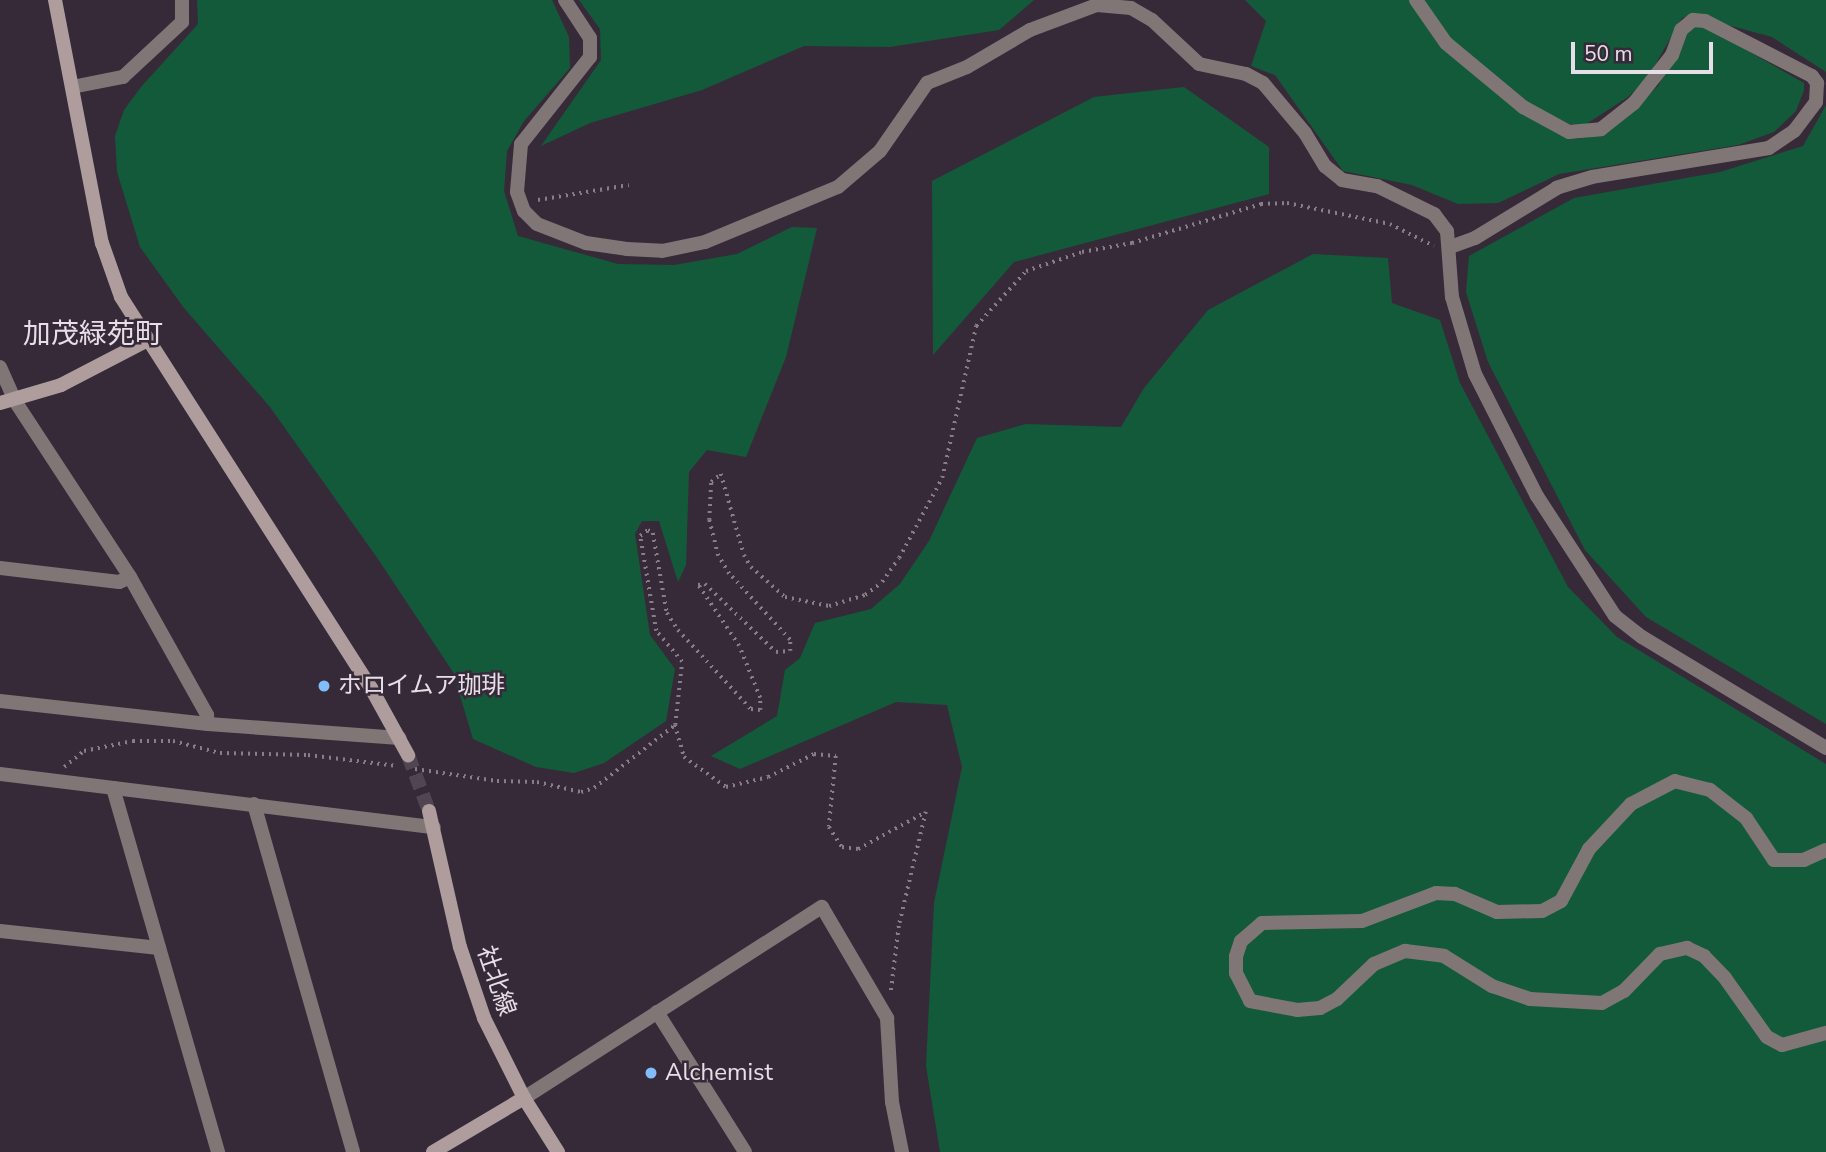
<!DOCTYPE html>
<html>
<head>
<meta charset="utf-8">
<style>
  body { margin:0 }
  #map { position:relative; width:1826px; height:1152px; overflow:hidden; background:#372a38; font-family:"Nunito Sans","Noto Sans JP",sans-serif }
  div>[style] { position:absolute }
  .green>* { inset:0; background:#135a3b }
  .secondary-tunnel>* { height:14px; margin-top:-7px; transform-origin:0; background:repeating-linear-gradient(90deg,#514552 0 14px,transparent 0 21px) }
  .path>* { height:3.5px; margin-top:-1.75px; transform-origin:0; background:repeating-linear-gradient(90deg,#887d89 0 2px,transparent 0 7px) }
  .street>* { height:14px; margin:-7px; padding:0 7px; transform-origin:7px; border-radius:7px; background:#817676 }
  .secondary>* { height:14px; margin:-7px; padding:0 7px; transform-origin:7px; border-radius:7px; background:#af9d9e }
  .dots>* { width:19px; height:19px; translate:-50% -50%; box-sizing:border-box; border:4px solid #372a38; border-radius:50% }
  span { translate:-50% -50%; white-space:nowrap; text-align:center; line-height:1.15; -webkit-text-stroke:5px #372a38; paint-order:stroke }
  .poi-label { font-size:24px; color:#e7dfe8 }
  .left { translate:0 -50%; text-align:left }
  .street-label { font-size:24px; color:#e7dfe8 }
  .quarter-label { font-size:28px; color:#e7dfe8 }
  .scale { position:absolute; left:1571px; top:42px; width:142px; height:32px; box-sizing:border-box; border:4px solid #e7dfe8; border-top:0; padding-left:9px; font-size:21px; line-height:24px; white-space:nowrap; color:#e7dfe8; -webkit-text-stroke:5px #372a38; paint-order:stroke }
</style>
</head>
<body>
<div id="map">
  <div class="green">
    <i style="clip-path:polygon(197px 0,552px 0,569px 37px,570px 68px,524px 121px,507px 151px,504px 191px,518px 236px,618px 264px,674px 265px,737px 254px,792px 227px,817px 228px,786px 357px,746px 457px,707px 450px,689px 472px,686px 565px,678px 582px,659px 521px,642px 521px,635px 534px,650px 635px,675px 669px,666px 721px,604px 763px,574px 773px,536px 767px,473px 739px,453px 672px,378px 559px,270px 407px,184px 308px,140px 247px,117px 172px,115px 136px,124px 110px,141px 87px,198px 24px)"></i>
    <i style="clip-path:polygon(579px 0,1034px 0,999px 30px,890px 47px,804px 46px,702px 90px,590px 123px,541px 146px,601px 60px,600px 29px)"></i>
    <i style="clip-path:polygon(1245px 0,1412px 0,1443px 47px,1566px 136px,1577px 139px,1601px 135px,1617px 125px,1658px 86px,1685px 31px,1696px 26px,1704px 26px,1804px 83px,1804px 90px,1796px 111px,1774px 132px,1738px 145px,1559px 174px,1498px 203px,1458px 204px,1412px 185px,1343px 171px,1275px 75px,1251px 66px,1266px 21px)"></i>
    <i style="clip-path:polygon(1421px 0,1826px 0,1826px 72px,1772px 37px,1691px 15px,1682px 18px,1648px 77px,1628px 97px,1583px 126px,1569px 124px,1526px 105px,1450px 40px)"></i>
    <i style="clip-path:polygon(1184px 87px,1269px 147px,1269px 194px,1014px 262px,933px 355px,932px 181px,1094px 97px)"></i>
    <i style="clip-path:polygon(1826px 105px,1826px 724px,1646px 617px,1585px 550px,1488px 362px,1466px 292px,1469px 256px,1574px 198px,1720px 172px,1803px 146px)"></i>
    <i style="clip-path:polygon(1313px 254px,1388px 258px,1392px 303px,1440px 320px,1460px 383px,1568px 587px,1617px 637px,1826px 764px,1826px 1152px,940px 1152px,926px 1066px,934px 903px,962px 767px,947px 705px,896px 702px,740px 769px,711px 756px,777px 716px,785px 670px,800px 658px,815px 623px,871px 609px,900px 584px,929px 541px,977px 438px,1026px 424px,1121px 427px,1144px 388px,1208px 310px)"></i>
  </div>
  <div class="secondary-tunnel">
    <i style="left:408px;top:755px;width:60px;rotate:69.4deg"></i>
  </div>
  <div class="path">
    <i style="left:538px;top:200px;width:92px;rotate:-9.4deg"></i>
    <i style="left:675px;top:725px;width:33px;rotate:74deg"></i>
    <i style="left:684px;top:757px;width:52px;rotate:35.5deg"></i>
    <i style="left:726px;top:787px;width:43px;rotate:-13.4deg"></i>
    <i style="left:768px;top:777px;width:51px;rotate:-26.6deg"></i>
    <i style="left:814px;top:754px;width:22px;rotate:5deg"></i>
    <i style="left:836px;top:756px;width:71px;rotate:95.6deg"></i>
    <i style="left:829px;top:827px;width:24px;rotate:57deg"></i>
    <i style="left:842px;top:847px;width:16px;rotate:7deg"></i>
    <i style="left:858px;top:849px;width:77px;rotate:-28.6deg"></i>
    <i style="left:926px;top:812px;width:117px;rotate:103.3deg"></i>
    <i style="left:899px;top:926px;width:66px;rotate:96.9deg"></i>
    <i style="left:64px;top:767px;width:26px;rotate:-39deg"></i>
    <i style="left:84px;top:751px;width:50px;rotate:-11.5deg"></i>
    <i style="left:133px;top:741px;width:40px"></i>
    <i style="left:173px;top:741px;width:49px;rotate:14.3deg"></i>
    <i style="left:220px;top:753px;width:88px;rotate:1.3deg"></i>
    <i style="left:308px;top:755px;width:90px;rotate:7deg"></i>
    <i style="left:415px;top:769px;width:83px;rotate:8.3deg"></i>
    <i style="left:497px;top:781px;width:40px;rotate:1.4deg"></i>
    <i style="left:537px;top:782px;width:45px;rotate:12.8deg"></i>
    <i style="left:581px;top:792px;width:14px;rotate:-17deg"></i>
    <i style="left:594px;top:788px;width:103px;rotate:-37.9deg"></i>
    <i style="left:675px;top:725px;width:63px;rotate:-83.7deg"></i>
    <i style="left:682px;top:662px;width:40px;rotate:-130deg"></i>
    <i style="left:656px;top:631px;width:96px;rotate:-99.6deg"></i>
    <i style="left:640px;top:536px;width:10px;rotate:-37deg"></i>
    <i style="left:648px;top:530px;width:6px;rotate:31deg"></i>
    <i style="left:653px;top:533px;width:81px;rotate:80.1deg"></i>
    <i style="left:667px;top:613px;width:20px;rotate:57deg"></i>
    <i style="left:678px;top:630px;width:108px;rotate:47.3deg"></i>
    <i style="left:751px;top:709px;width:9px;rotate:6deg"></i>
    <i style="left:760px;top:710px;width:12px;rotate:-90deg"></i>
    <i style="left:760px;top:698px;width:56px;rotate:-112deg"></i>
    <i style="left:739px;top:646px;width:73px;rotate:-123.9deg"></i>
    <i style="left:698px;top:585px;width:7px;rotate:-8deg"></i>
    <i style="left:705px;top:584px;width:98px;rotate:43.8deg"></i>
    <i style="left:776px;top:652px;width:14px;rotate:-4deg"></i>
    <i style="left:790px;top:651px;width:11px;rotate:-90deg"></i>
    <i style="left:790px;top:640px;width:90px;rotate:-132.7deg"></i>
    <i style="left:729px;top:574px;width:21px;rotate:-121deg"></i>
    <i style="left:718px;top:556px;width:37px;rotate:-104deg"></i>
    <i style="left:709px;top:520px;width:38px;rotate:-87deg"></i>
    <i style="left:711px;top:482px;width:13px;rotate:-39deg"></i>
    <i style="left:721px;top:474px;width:84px;rotate:74.1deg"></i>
    <i style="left:744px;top:555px;width:14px;rotate:60deg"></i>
    <i style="left:751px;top:567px;width:45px;rotate:41.4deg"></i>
    <i style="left:785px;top:597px;width:45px;rotate:11.6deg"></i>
    <i style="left:829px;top:606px;width:38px;rotate:-17deg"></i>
    <i style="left:865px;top:595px;width:21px;rotate:-37deg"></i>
    <i style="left:882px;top:582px;width:29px;rotate:-55deg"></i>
    <i style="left:899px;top:558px;width:91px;rotate:-61.7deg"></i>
    <i style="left:942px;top:478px;width:156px;rotate:-77.4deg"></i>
    <i style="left:976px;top:326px;width:74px;rotate:-47.7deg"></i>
    <i style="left:1026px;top:271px;width:59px;rotate:-18.7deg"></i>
    <i style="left:1082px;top:252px;width:51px;rotate:-10.2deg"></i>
    <i style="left:1132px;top:243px;width:135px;rotate:-16.8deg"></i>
    <i style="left:1261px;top:204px;width:26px;rotate:-2deg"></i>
    <i style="left:1287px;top:203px;width:105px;rotate:11.5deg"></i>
    <i style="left:1390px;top:224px;width:49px;rotate:26.6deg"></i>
  </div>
  <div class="street">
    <i style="left:565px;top:0;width:45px;rotate:56.7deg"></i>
    <i style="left:590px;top:38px;width:19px;rotate:90deg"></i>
    <i style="left:590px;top:57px;width:111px;rotate:128.4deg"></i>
    <i style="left:521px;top:144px;width:48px;rotate:94.8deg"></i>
    <i style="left:517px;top:192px;width:20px;rotate:70deg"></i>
    <i style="left:524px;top:211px;width:18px;rotate:45deg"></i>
    <i style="left:537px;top:224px;width:53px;rotate:21.2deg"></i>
    <i style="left:586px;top:243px;width:41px;rotate:8.3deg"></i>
    <i style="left:627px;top:249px;width:35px;rotate:3deg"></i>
    <i style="left:662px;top:251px;width:44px;rotate:-11.8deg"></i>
    <i style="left:705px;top:242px;width:144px;rotate:-22.5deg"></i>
    <i style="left:838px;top:187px;width:55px;rotate:-40.6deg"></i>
    <i style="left:880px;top:151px;width:83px;rotate:-55.3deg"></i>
    <i style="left:927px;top:83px;width:43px;rotate:-21.8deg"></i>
    <i style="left:967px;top:67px;width:73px;rotate:-30.4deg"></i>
    <i style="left:1030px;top:30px;width:72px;rotate:-20.5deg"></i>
    <i style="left:1097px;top:5px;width:34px;rotate:5deg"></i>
    <i style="left:1131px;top:8px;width:24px;rotate:30deg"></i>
    <i style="left:1152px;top:20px;width:64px;rotate:43.1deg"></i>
    <i style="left:1199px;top:64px;width:48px;rotate:12deg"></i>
    <i style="left:1246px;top:74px;width:19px;rotate:28deg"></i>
    <i style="left:1263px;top:83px;width:65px;rotate:50deg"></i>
    <i style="left:1305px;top:133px;width:39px;rotate:59deg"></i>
    <i style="left:1325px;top:166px;width:22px;rotate:39deg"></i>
    <i style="left:1342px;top:180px;width:36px;rotate:10deg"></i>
    <i style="left:1377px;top:186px;width:64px;rotate:26.2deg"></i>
    <i style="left:1434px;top:214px;width:21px;rotate:53deg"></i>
    <i style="left:1447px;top:231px;width:66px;rotate:85.7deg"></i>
    <i style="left:1452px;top:297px;width:80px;rotate:73.4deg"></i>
    <i style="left:1475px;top:374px;width:137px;rotate:63.1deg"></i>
    <i style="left:1537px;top:496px;width:143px;rotate:57deg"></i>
    <i style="left:1615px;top:616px;width:34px;rotate:38deg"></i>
    <i style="left:1642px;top:637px;width:215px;rotate:31.1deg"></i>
    <i style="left:1416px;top:0;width:52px;rotate:55.1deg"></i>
    <i style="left:1446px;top:43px;width:100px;rotate:39.7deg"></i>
    <i style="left:1523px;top:107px;width:52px;rotate:28.5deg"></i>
    <i style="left:1569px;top:132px;width:32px;rotate:-5deg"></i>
    <i style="left:1601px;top:129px;width:42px;rotate:-38.2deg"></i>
    <i style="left:1634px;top:103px;width:61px;rotate:-51.6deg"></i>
    <i style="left:1672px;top:55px;width:27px;rotate:-70deg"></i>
    <i style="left:1681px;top:30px;width:16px;rotate:-40deg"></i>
    <i style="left:1693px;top:20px;width:12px;rotate:5deg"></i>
    <i style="left:1705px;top:21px;width:120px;rotate:27.2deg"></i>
    <i style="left:1812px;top:76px;width:9px;rotate:54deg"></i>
    <i style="left:1817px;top:83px;width:19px;rotate:93deg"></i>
    <i style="left:1816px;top:102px;width:36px;rotate:127deg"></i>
    <i style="left:1794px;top:131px;width:30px;rotate:146deg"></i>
    <i style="left:1769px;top:148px;width:179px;rotate:170.7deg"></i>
    <i style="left:1592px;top:177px;width:37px;rotate:163deg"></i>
    <i style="left:1557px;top:188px;width:96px;rotate:148.6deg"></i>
    <i style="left:1475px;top:238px;width:27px;rotate:160deg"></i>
    <i style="left:72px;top:87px;width:52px;rotate:-11.1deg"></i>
    <i style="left:123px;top:77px;width:81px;rotate:-43deg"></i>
    <i style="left:182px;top:22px;width:22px;rotate:-90deg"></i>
    <i style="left:0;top:367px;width:37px;rotate:66deg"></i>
    <i style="left:15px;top:401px;width:210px;rotate:56.8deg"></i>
    <i style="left:130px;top:577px;width:158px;rotate:60.8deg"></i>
    <i style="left:207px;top:715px;width:9px;rotate:84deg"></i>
    <i style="left:0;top:568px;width:120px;rotate:6.7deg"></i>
    <i style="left:119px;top:582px;width:12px;rotate:-24deg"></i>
    <i style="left:0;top:701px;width:209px;rotate:6.3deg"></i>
    <i style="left:208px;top:724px;width:192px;rotate:4.2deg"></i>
    <i style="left:0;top:774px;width:437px;rotate:7deg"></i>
    <i style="left:113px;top:788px;width:379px;rotate:73.9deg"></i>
    <i style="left:254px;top:804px;width:362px;rotate:74.1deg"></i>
    <i style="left:1826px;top:850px;width:24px;rotate:156deg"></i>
    <i style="left:1804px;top:860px;width:30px;rotate:180deg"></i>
    <i style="left:1774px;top:860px;width:50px;rotate:-123.7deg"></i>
    <i style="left:1746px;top:818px;width:46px;rotate:-142.1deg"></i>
    <i style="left:1710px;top:790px;width:36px;rotate:-166deg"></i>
    <i style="left:1675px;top:781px;width:50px;rotate:152.4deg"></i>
    <i style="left:1631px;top:804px;width:62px;rotate:133deg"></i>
    <i style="left:1589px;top:849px;width:59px;rotate:118.3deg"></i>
    <i style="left:1561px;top:901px;width:21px;rotate:152deg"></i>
    <i style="left:1542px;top:911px;width:45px;rotate:178.7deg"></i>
    <i style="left:1497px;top:912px;width:46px;rotate:-156.8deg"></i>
    <i style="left:1455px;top:894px;width:19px;rotate:-177deg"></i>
    <i style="left:1436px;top:893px;width:79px;rotate:159.3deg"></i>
    <i style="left:1362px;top:921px;width:100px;rotate:178.9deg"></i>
    <i style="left:1262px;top:923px;width:28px;rotate:139deg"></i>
    <i style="left:1241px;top:941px;width:16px;rotate:108deg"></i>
    <i style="left:1236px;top:956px;width:17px;rotate:90deg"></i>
    <i style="left:1236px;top:973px;width:31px;rotate:63deg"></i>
    <i style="left:1250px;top:1001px;width:48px;rotate:10.8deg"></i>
    <i style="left:1297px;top:1010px;width:23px;rotate:-5deg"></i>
    <i style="left:1320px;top:1008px;width:19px;rotate:-28deg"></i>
    <i style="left:1337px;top:999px;width:51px;rotate:-43.4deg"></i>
    <i style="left:1374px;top:964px;width:34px;rotate:-23deg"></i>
    <i style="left:1405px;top:951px;width:39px;rotate:7deg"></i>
    <i style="left:1444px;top:956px;width:57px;rotate:32deg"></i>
    <i style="left:1492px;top:986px;width:40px;rotate:18.9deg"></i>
    <i style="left:1530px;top:999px;width:72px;rotate:3.2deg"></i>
    <i style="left:1602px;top:1003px;width:25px;rotate:-29deg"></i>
    <i style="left:1624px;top:991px;width:52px;rotate:-45.8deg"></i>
    <i style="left:1660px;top:954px;width:28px;rotate:-13deg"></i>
    <i style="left:1687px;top:948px;width:19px;rotate:25deg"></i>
    <i style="left:1704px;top:956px;width:30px;rotate:46deg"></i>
    <i style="left:1725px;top:978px;width:72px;rotate:54.6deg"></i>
    <i style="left:1767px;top:1037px;width:17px;rotate:28deg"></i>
    <i style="left:1782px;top:1045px;width:46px;rotate:-15.3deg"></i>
    <i style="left:0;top:931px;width:160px;rotate:6.1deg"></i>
    <i style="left:657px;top:1012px;width:165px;rotate:57.8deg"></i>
    <i style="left:524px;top:1098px;width:354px;rotate:-32.7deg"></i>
    <i style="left:822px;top:907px;width:129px;rotate:59.6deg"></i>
    <i style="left:887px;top:1018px;width:84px;rotate:86.6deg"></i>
    <i style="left:892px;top:1102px;width:51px;rotate:78.7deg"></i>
  </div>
  <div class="secondary">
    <i style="left:55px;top:0;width:248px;rotate:79.1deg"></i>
    <i style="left:102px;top:243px;width:57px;rotate:70.6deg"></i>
    <i style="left:121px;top:297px;width:464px;rotate:57.4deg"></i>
    <i style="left:371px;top:688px;width:77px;rotate:61.1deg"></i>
    <i style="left:0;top:403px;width:64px;rotate:-16.4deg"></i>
    <i style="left:61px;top:385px;width:96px;rotate:-27.4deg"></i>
    <i style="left:429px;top:811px;width:139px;rotate:77.2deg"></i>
    <i style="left:460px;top:947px;width:75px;rotate:71.3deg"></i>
    <i style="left:484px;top:1018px;width:89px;rotate:63.4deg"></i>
    <i style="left:524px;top:1098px;width:64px;rotate:57.8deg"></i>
    <i style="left:433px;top:1152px;width:106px;rotate:-30.7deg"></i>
  </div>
  <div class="dots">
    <i style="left:324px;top:686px;background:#80bdfa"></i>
    <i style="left:651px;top:1073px;background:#80bdfa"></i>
  </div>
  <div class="poi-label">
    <span class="left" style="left:338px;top:686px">ホロイムア珈琲</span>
    <span class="left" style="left:665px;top:1073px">Alchemist</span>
  </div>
  <div class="street-label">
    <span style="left:496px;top:981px;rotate:71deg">社北線</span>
  </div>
  <div class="quarter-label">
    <span style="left:93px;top:334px">加茂緑苑町</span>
  </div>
  <div class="scale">50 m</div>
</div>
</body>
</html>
